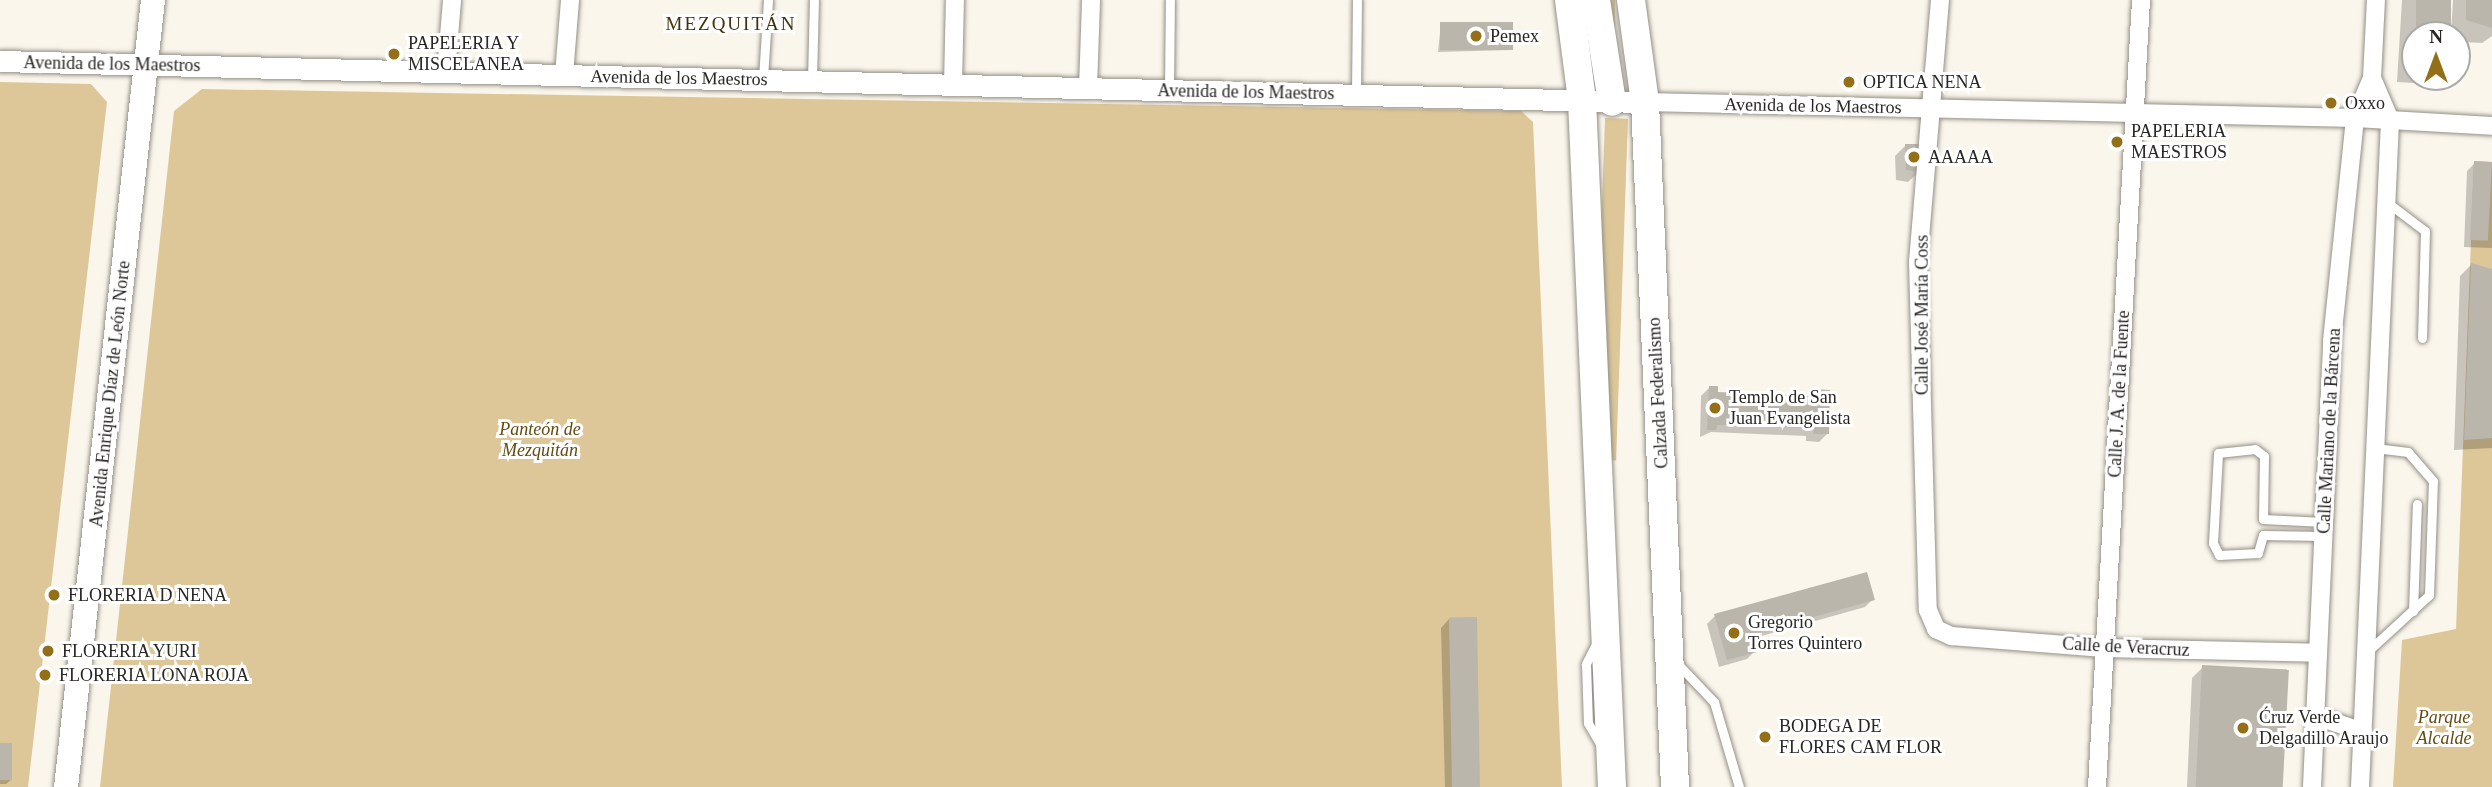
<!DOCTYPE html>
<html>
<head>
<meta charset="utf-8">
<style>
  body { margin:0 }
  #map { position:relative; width:2492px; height:787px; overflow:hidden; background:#faf6ec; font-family:Georgia,serif }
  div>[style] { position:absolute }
  .green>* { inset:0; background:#ddc798; transform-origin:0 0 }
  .shadow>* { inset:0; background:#0003 }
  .building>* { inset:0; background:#bab6ac; transform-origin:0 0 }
  .roads { filter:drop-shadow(0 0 2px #948f86) drop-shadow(0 0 2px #948f86) }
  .service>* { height:9px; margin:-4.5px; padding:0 4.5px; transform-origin:4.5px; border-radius:4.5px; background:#fff }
  .minor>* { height:18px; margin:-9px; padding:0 9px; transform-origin:9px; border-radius:9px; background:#fff }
  .tertiary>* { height:21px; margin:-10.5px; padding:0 10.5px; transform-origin:10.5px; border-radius:10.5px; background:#fff }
  .secondary>* { height:24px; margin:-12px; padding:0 12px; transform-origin:12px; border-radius:12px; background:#fff }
  .primary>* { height:28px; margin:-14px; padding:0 14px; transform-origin:14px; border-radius:14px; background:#fff }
  .dots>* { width:19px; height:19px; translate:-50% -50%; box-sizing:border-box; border:4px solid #fff; border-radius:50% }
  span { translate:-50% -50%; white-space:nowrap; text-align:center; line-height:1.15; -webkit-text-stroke:6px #fff; paint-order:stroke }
  .poi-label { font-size:18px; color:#292724 }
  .left { translate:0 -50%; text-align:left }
  .street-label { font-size:18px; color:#292724 }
  .park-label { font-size:18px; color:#634b12; font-style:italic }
  .neighbourhood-label { font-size:19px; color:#433209; letter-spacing:2px }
  .north { position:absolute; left:2401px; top:21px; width:70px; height:70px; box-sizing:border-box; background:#fff; border:2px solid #a9a9a7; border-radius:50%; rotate:0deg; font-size:19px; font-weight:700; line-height:28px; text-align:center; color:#292724 }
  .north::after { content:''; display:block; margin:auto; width:24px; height:32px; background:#937018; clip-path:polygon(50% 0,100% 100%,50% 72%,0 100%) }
</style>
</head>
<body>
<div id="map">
  <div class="green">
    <i style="left:1602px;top:0;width:13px;height:61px"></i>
    <i style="clip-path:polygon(0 82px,91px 84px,107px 102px,28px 787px,0 787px)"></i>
    <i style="clip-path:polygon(202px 89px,1521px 111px,1533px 122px,1562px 787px,100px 787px,174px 111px)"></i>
    <i style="left:1605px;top:118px;width:23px;height:342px;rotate:2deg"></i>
    <i style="clip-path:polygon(2474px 161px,2492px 162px,2492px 787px,2393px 787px,2402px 640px,2456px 629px)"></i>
  </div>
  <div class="shadow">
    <i style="clip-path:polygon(2402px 0,2449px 0,2447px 35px,2415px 35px,2415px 77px,2436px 77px,2429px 84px,2397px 82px)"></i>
    <i style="clip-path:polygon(2453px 0,2492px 0,2492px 36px,2482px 43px,2464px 42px,2461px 35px,2451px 34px)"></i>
    <i style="clip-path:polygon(1441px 23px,1511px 50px,1438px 52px)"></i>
    <i style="clip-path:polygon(1906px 145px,1919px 172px,1908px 182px,1896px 180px,1895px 156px)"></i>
    <i style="clip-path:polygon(2475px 163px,2492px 164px,2492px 248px,2464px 247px,2467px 171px)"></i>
    <i style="clip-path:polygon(2471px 265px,2492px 271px,2492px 448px,2454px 450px,2460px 276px)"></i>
    <i style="clip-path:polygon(1709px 388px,1716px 394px,1808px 397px,1814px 391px,1827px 434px,1819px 442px,1806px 441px,1806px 436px,1711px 432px,1700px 437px,1701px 396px)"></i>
    <i style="clip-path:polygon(1873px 599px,1865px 607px,1751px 639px,1755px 651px,1747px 659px,1719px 667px,1707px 624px,1715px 616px)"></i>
    <i style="clip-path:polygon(1449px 619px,1477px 787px,1445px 787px,1441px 628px)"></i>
    <i style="clip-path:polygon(2203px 667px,2282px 787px,2187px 787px,2192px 678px)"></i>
    <i style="clip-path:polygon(0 744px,12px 779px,6px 784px,0 784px)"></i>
  </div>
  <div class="building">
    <i style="left:2416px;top:0;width:35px;height:35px"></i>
    <i style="clip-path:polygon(2466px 0,2492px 0,2492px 28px,2466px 20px)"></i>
    <i style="left:1440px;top:22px;width:73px;height:28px"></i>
    <i style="clip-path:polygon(2413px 39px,2415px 39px,2415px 68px,2411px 67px)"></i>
    <i style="clip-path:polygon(1905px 144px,1922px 144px,1920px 172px,1906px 170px)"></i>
    <i style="left:2474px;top:161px;width:18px;height:79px;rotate:3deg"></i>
    <i style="clip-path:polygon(2471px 263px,2492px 269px,2492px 438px,2464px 440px)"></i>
    <i style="clip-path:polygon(1709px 386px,1718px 386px,1718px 392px,1813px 396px,1813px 389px,1830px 390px,1829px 434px,1813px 434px,1814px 428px,1717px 425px,1716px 430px,1707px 430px)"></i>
    <i style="clip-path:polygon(1867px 572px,1875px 600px,1752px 634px,1757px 652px,1727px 660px,1714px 614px)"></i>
    <i style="left:1477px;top:617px;width:170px;height:28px;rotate:89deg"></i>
    <i style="left:2202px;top:665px;width:87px;height:122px;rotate:3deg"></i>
    <i style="left:0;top:743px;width:12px;height:37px"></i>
  </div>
  <div class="roads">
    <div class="service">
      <i style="left:763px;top:78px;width:78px;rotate:-86.3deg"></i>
      <i style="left:812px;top:80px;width:80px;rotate:-88.6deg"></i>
      <i style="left:1169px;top:89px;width:89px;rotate:-89.4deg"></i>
      <i style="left:1356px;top:93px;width:93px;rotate:-89.4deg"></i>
      <i style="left:2388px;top:203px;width:46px;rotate:37.1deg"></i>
      <i style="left:2425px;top:231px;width:107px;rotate:91.6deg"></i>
      <i style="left:2323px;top:536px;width:60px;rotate:-179deg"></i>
      <i style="left:2263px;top:535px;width:19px;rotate:106deg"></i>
      <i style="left:2258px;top:553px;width:39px;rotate:177deg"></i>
      <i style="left:2219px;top:555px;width:13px;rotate:-117deg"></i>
      <i style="left:2213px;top:543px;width:90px;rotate:-86.8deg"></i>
      <i style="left:2218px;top:453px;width:37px;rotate:-6deg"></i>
      <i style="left:2255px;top:449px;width:11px;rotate:38deg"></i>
      <i style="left:2264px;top:456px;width:63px;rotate:90.9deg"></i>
      <i style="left:2263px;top:519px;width:61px;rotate:2.8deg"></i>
      <i style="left:2413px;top:611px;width:107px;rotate:-87.9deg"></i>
      <i style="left:1597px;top:642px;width:25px;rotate:117deg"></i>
      <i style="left:1586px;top:664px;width:59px;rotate:88.1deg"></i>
      <i style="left:1588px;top:723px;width:28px;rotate:60deg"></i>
      <i style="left:2367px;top:652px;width:84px;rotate:-42.6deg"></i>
      <i style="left:2429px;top:595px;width:114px;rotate:-88deg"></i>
      <i style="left:2433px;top:481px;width:38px;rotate:-131deg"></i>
      <i style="left:2408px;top:452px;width:31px;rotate:-173deg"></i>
      <i style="left:1675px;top:661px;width:57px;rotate:46.4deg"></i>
      <i style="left:1714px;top:702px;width:89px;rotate:73.6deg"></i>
    </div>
    <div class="minor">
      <i style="left:1940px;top:0;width:263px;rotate:94.8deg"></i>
      <i style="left:1918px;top:262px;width:348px;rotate:88.4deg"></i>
      <i style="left:1928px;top:610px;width:21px;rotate:67deg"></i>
      <i style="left:1936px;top:629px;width:17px;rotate:25deg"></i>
      <i style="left:1951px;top:636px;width:153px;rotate:4.5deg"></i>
      <i style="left:2104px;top:648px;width:214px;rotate:1.3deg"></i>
      <i style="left:446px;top:72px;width:72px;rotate:-85.2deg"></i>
      <i style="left:564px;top:75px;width:75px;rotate:-85.4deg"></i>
      <i style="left:953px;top:85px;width:85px;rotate:-88.7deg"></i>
      <i style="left:1088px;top:88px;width:88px;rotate:-88deg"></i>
      <i style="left:1645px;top:102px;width:710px;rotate:1.29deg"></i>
      <i style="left:2355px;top:118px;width:137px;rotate:3.3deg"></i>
      <i style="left:2316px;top:716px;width:50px;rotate:18.8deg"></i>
      <i style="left:2097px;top:787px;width:788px;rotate:-86.8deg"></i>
      <i style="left:2312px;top:787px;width:446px;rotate:-87.4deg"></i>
      <i style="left:2332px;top:341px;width:224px;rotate:-84.1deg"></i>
      <i style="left:2355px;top:118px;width:43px;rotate:-67deg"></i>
      <i style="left:2372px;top:78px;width:78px;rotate:-87.1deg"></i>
      <i style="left:2360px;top:787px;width:668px;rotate:-87.42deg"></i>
      <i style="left:2390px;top:120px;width:46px;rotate:-113.2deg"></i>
    </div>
    <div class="tertiary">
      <i style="left:0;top:61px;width:1646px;rotate:1.43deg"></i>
    </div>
    <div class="secondary">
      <i style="left:66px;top:787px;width:792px;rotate:-83.69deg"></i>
    </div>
    <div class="primary">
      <i style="left:1569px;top:0;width:101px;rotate:82.6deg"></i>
      <i style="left:1582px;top:100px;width:688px;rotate:87.5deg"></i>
      <i style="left:1596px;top:0;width:103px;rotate:81.1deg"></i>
      <i style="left:1631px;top:0;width:103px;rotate:82.2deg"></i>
      <i style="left:1645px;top:102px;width:686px;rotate:87.49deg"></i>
    </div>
  </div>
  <div class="dots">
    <i style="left:1476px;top:36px;background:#937018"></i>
    <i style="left:394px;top:54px;background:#937018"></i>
    <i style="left:1849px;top:82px;background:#937018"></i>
    <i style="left:2331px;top:103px;background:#937018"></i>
    <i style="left:2117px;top:142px;background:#937018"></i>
    <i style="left:1914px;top:157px;background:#937018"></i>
    <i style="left:1715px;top:408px;background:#937018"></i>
    <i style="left:54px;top:595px;background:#937018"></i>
    <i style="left:1734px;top:633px;background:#937018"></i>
    <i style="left:48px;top:651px;background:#937018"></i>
    <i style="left:45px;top:675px;background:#937018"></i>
    <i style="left:2243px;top:728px;background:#937018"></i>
    <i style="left:1765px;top:737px;background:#937018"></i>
  </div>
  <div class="poi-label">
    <span class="left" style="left:1490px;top:36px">Pemex</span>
    <span class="left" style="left:408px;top:54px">PAPELERIA Y<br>MISCELANEA</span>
    <span class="left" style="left:1863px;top:82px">OPTICA NENA</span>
    <span class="left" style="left:2345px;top:103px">Oxxo</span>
    <span class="left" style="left:2131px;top:142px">PAPELERIA<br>MAESTROS</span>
    <span class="left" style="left:1928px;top:157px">AAAAA</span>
    <span class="left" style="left:1729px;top:408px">Templo de San<br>Juan Evangelista</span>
    <span class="left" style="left:68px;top:595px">FLORERIA D NENA</span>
    <span class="left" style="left:1748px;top:633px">Gregorio<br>Torres Quintero</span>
    <span class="left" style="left:62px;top:651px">FLORERIA YURI</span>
    <span class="left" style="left:59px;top:675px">FLORERIA LONA ROJA</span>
    <span class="left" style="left:2259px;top:728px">Ćruz Verde<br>Delgadillo Araujo</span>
    <span class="left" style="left:1779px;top:737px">BODEGA DE<br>FLORES CAM FLOR</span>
  </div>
  <div class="street-label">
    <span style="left:112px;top:64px;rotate:1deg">Avenida de los Maestros</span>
    <span style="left:679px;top:78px;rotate:1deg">Avenida de los Maestros</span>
    <span style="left:1246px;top:92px;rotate:1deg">Avenida de los Maestros</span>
    <span style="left:1813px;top:106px;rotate:1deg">Avenida de los Maestros</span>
    <span style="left:1922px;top:315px;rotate:-90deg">Calle José María Coss</span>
    <span style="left:1658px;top:393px;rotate:-93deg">Calzada Federalismo</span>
    <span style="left:110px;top:394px;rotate:-84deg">Avenida Enrique Díaz de León Norte</span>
    <span style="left:2119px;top:394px;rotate:-87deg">Calle J. A. de la Fuente</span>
    <span style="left:2329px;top:431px;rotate:-87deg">Calle Mariano de la Bárcena</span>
    <span style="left:2126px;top:647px;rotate:3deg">Calle de Veracruz</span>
  </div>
  <div class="park-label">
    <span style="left:540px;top:440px">Panteón de<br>Mezquitán</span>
    <span style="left:2444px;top:728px">Parque<br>Alcalde</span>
  </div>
  <div class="neighbourhood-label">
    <span style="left:731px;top:24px">MEZQUITÁN</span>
  </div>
  <div class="north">N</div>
</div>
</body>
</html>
